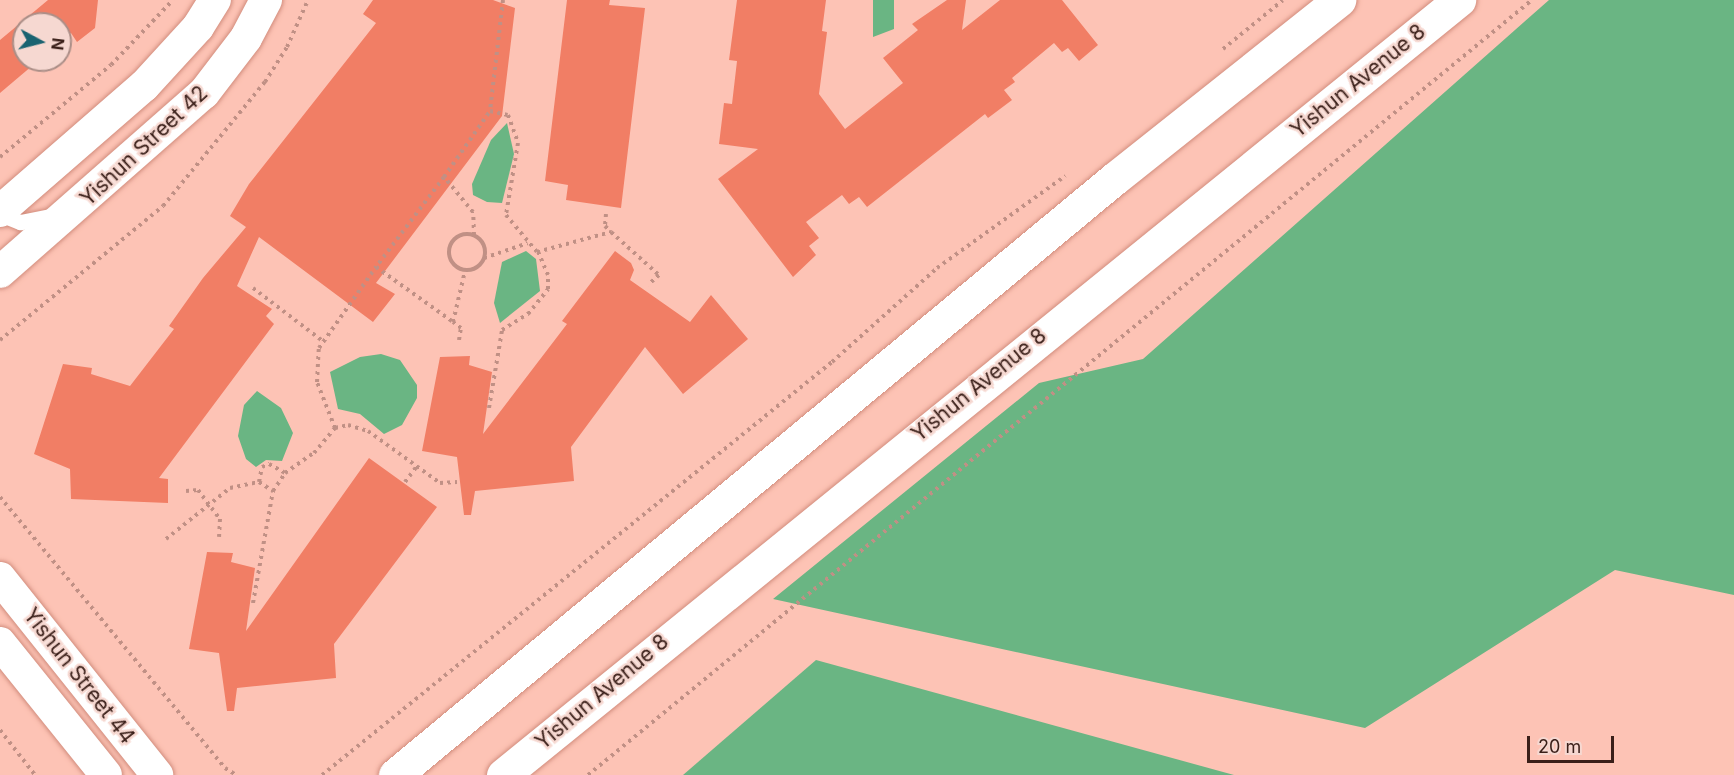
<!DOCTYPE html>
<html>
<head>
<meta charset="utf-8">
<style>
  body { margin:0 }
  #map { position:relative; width:1734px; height:775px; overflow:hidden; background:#fdc3b5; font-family:Inter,sans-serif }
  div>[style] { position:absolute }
  .green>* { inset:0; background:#6ab583 }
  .building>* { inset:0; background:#f17e65 }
  .path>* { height:4px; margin-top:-2px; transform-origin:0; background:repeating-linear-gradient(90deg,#c09085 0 3px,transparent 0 7.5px) }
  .path>.ring { margin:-2px; padding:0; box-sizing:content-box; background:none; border:4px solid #c09085; border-radius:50% }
  .roads { filter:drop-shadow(0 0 2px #d28d7d) drop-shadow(0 0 2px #d28d7d) }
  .lane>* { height:15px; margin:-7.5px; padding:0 7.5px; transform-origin:7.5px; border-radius:7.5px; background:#fff }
  .street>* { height:32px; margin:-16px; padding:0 16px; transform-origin:16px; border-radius:16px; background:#fff }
  .primary>* { height:33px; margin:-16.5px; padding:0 16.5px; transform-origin:16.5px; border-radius:16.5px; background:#fff }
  span { translate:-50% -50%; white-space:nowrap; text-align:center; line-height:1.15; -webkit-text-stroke:5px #f6d8d1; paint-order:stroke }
  .street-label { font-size:21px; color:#3a1f19 }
  .north { position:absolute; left:12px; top:12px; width:60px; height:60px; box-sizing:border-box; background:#f6d8d1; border:2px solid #ab8e87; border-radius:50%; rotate:97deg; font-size:16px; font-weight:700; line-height:24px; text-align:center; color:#3a1f19 }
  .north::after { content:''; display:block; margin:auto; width:21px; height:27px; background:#1a6371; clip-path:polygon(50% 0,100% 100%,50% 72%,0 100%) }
  .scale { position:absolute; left:1527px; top:736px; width:87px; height:27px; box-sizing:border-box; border:3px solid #3a1f19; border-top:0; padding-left:8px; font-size:18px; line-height:21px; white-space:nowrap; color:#3a1f19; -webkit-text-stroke:4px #f6d8d1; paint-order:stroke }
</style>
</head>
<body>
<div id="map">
  <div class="green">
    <i style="clip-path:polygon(873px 0,894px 0,894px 29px,873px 37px)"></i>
    <i style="clip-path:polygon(1549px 0,1734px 0,1734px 595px,1615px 570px,1365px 728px,773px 599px,1039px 383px,1143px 359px)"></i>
    <i style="clip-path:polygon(507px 123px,514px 154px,502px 203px,487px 202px,473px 195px,472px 184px,491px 140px)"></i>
    <i style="clip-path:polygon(526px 251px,536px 259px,540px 291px,500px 323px,494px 303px,502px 262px)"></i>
    <i style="clip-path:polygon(381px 354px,400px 360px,417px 385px,417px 398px,402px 425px,384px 434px,360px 414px,338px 409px,330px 372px,360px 357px)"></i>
    <i style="clip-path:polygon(257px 391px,281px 408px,293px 433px,282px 461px,266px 460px,256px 467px,246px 459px,238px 436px,244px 405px)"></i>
    <i style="clip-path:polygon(816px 660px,1234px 775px,683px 775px)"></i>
  </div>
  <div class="building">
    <i style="clip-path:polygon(48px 0,98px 0,95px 28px,77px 42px,71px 33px,60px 42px,60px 24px,24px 24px,24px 60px,39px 60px,0 93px,0 40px)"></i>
    <i style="clip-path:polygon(373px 0,493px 0,515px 8px,502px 116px,376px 283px,395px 294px,373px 322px,259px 237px,237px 286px,272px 309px,266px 316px,274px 324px,159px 478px,168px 479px,168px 503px,71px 499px,70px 469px,34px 454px,63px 364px,92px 368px,91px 374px,130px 386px,174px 329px,169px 326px,203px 278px,246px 227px,230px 216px,249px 184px,376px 23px,363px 14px)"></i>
    <i style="clip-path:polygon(567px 0,610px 0,609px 5px,645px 8px,621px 208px,566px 200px,568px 185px,545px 181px)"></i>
    <i style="clip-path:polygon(737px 0,826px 0,822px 31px,827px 32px,819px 94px,845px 129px,903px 83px,883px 58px,918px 30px,912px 24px,947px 0,966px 0,962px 30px,1000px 0,1062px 0,1098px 45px,1079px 61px,1068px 48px,1062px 52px,1054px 43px,1012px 78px,1015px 82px,1004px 90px,1012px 100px,988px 118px,985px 114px,867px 207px,859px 197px,849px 204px,842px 195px,806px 222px,819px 238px,809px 246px,816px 255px,793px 277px,718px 179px,758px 149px,719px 144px,724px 103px,732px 104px,737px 61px,729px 60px)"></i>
    <i style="clip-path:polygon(615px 251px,631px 263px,634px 270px,630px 280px,690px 322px,711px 295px,748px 339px,683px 394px,645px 347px,571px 447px,574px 481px,475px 491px,471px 515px,464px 515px,457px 457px,422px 451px,440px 357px,470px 356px,469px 365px,492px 372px,483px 434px,567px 324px,562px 321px)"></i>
    <i style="clip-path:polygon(369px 458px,437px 507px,334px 644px,336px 678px,237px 688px,234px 711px,227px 711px,219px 653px,189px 649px,207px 552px,233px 553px,231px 562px,255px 568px,246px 631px)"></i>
  </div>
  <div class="path">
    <i style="left:503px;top:0;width:112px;rotate:96.7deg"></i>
    <i style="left:490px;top:111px;width:18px;rotate:13deg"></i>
    <i style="left:508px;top:115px;width:30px;rotate:70deg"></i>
    <i style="left:518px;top:143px;width:73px;rotate:99.5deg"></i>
    <i style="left:506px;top:215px;width:48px;rotate:50deg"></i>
    <i style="left:537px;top:252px;width:77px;rotate:-15.1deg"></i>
    <i style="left:611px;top:232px;width:64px;rotate:41.9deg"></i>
    <i style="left:659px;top:275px;width:15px;rotate:138deg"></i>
    <i style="left:1223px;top:49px;width:77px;rotate:-39.2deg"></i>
    <i style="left:0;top:157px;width:144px;rotate:-39.7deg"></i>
    <i style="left:111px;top:65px;width:90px;rotate:-46.4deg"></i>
    <i style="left:444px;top:177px;width:113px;rotate:127.1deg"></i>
    <i style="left:376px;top:267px;width:95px;rotate:35.5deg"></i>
    <i style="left:606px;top:214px;width:12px;rotate:95deg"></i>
    <i style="left:605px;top:226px;width:8px;rotate:45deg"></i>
    <i class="ring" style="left:449px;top:234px;width:32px;height:32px"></i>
    <i style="left:474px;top:235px;width:23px;rotate:-92deg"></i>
    <i style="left:473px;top:212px;width:45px;rotate:-129.6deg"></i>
    <i style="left:444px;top:177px;width:80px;rotate:-55.1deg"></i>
    <i style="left:484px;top:258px;width:46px;rotate:-18.8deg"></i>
    <i style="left:253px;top:288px;width:89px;rotate:37.3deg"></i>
    <i style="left:0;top:340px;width:211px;rotate:-39.4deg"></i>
    <i style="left:163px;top:206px;width:161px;rotate:-50.6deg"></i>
    <i style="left:265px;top:82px;width:41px;rotate:-57.8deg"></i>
    <i style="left:287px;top:47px;width:51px;rotate:-65.9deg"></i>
    <i style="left:459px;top:340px;width:12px;rotate:-81deg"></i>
    <i style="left:461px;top:328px;width:10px;rotate:-143deg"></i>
    <i style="left:453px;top:322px;width:52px;rotate:-76.8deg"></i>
    <i style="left:489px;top:408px;width:79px;rotate:-80.5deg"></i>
    <i style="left:502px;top:330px;width:31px;rotate:-32deg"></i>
    <i style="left:528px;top:314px;width:32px;rotate:-51deg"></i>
    <i style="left:548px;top:289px;width:14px;rotate:-90deg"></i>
    <i style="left:548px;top:275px;width:25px;rotate:-113deg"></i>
    <i style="left:335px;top:428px;width:49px;rotate:-111.4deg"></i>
    <i style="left:317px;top:382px;width:34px;rotate:-87deg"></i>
    <i style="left:319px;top:348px;width:99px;rotate:-54.9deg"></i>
    <i style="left:259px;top:482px;width:15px;rotate:-79deg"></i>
    <i style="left:262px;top:467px;width:8px;rotate:-23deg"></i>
    <i style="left:269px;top:464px;width:18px;rotate:29deg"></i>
    <i style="left:405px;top:482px;width:20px;rotate:-53deg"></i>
    <i style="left:186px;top:491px;width:12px;rotate:-5deg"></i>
    <i style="left:198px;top:490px;width:36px;rotate:53deg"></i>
    <i style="left:220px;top:519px;width:18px;rotate:93deg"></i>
    <i style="left:0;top:497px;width:352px;rotate:50.3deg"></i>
    <i style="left:225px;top:768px;width:13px;rotate:32deg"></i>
    <i style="left:166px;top:539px;width:82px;rotate:-38.6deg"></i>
    <i style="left:230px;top:488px;width:30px;rotate:-12deg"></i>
    <i style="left:259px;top:482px;width:17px;rotate:33deg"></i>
    <i style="left:253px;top:603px;width:114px;rotate:-79.9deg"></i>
    <i style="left:273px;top:491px;width:22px;rotate:-56deg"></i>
    <i style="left:285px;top:473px;width:35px;rotate:-35deg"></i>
    <i style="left:314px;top:453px;width:33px;rotate:-50deg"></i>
    <i style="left:335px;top:428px;width:13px;rotate:-13deg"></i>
    <i style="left:348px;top:425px;width:21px;rotate:17deg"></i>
    <i style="left:368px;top:431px;width:89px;rotate:35.8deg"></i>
    <i style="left:440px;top:483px;width:17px;rotate:-3deg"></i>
    <i style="left:0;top:730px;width:57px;rotate:52.1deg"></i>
    <i style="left:322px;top:775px;width:656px;rotate:-39deg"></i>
    <i style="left:832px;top:362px;width:141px;rotate:-41.8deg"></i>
    <i style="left:937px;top:268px;width:158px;rotate:-35.7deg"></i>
    <i style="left:588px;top:775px;width:1221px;rotate:-39.39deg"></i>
  </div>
  <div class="roads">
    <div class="lane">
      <i style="left:0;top:214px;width:22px;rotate:22deg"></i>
      <i style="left:20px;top:222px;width:33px;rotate:-11deg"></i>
    </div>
    <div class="street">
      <i style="left:0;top:211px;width:191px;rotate:-41deg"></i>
      <i style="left:144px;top:86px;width:80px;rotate:-47.5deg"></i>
      <i style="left:198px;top:27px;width:32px;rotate:-58deg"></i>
      <i style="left:0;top:272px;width:271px;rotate:-41.3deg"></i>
      <i style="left:204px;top:93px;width:69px;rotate:-52.6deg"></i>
      <i style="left:246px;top:38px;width:43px;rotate:-62.2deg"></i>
      <i style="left:0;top:578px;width:252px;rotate:51.4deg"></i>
      <i style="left:0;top:643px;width:169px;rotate:51.2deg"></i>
    </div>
    <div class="primary">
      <i style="left:395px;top:775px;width:934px;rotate:-39.66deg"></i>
      <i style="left:1114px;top:179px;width:288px;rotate:-38.5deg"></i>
      <i style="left:503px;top:775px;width:1231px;rotate:-39.03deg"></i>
    </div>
  </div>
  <div class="street-label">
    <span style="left:1358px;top:81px;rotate:-39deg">Yishun Avenue 8</span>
    <span style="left:144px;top:146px;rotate:-43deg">Yishun Street 42</span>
    <span style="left:979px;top:385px;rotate:-39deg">Yishun Avenue 8</span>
    <span style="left:79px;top:676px;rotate:52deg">Yishun Street 44</span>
    <span style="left:602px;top:692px;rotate:-40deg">Yishun Avenue 8</span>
  </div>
  <div class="north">N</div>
  <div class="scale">20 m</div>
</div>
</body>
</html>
